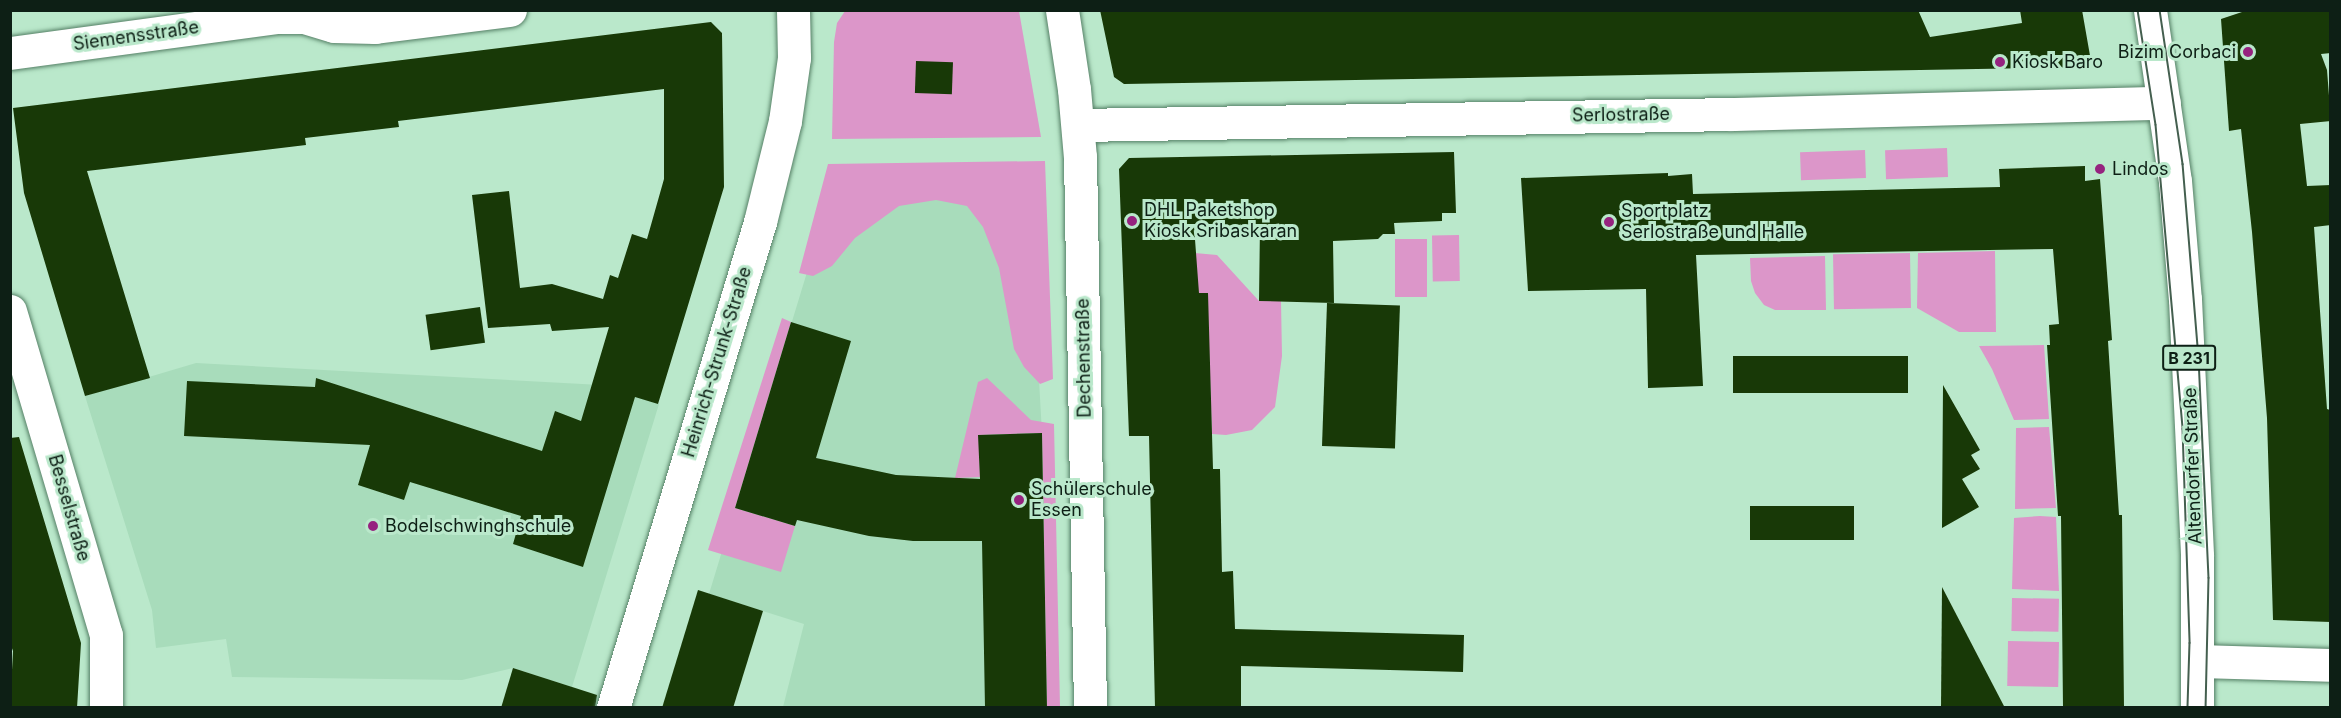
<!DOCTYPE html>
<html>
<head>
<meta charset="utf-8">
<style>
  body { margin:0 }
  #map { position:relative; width:2341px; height:718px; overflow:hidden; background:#bae8cb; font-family:Inter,sans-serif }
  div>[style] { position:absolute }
  .built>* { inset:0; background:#a8dcbb }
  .green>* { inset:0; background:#dc96c9; transform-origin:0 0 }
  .building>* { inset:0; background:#183907; transform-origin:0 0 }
  .roads { filter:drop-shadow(0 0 2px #558066) drop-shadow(0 0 2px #558066) }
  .minor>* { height:33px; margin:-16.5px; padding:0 16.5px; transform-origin:16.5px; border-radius:16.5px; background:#fff }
  .major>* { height:33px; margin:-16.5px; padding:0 16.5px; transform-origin:16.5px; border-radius:16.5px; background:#fff }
  .tram>* { height:1.5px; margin:-0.75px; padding:0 0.75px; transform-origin:0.75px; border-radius:0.75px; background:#445f4f }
  .dots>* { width:16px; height:16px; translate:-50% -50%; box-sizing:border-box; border:3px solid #bae8cb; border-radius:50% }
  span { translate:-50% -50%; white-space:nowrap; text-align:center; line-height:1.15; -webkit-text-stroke:6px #bae8cb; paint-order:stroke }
  .shield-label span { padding:2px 4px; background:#bae8cb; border:2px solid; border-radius:4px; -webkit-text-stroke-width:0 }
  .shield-label { font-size:16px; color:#0d1f15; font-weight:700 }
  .street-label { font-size:18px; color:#0d1f15 }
  .poi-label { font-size:18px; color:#0d1f15 }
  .right { translate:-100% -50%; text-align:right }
  .left { translate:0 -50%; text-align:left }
  .frame { position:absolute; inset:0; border:12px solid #0d1f15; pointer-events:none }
</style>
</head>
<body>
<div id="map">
  <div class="built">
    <i style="clip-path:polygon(1040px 171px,1039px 380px,1042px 433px,1047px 707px,783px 707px,804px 624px,709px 594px,836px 177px)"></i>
    <i style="clip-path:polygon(196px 363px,601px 385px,659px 404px,572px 687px,513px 668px,462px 680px,232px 677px,226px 639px,156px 648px,152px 610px,85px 396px)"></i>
  </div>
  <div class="green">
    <i style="clip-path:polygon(845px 11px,1019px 11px,1041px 137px,832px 139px,834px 42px,837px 23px)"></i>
    <i style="left:1947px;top:148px;width:29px;height:62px;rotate:88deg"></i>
    <i style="left:1865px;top:150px;width:28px;height:65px;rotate:88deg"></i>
    <i style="clip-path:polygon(1045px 161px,1053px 379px,1040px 384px,1024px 367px,1014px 349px,999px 268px,983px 227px,967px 206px,936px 200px,899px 206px,855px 238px,832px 266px,813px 276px,799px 273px,828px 164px)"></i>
    <i style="left:1459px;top:235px;width:46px;height:27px;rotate:89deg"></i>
    <i style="left:1395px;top:239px;width:32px;height:58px"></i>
    <i style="clip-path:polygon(1995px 251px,1996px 332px,1959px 332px,1917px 308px,1918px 253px)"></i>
    <i style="clip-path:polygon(1184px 252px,1217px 255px,1259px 301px,1281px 301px,1282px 356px,1275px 407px,1252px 430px,1226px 435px,1212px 434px,1207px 293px,1199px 293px)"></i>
    <i style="left:1910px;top:253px;width:55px;height:77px;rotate:89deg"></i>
    <i style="clip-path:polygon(1825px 256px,1826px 310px,1775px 310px,1764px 305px,1755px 293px,1751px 281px,1750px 258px)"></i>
    <i style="clip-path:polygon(782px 318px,791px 322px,735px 508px,795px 526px,781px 572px,708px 550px)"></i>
    <i style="clip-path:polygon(2044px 345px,2049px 419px,2014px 420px,1992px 369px,1979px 346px)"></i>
    <i style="clip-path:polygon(987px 378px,1031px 420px,1054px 424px,1060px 707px,1047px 707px,1042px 433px,979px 435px,980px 477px,955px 478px,978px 382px)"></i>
    <i style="clip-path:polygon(2049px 427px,2056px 508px,2015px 509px,2016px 428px)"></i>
    <i style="clip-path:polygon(2040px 516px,2056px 517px,2059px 591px,2012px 589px,2014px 518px)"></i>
    <i style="left:2012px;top:598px;width:47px;height:33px;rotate:1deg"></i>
    <i style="left:2008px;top:641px;width:51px;height:45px;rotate:1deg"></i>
  </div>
  <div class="building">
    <i style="clip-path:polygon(1100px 10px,1918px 10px,1930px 37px,2022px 23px,2020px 10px,2082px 10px,2092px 67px,1124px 84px,1114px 77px)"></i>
    <i style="clip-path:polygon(2248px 10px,2331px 10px,2331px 53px,2321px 54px,2327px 70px,2331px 121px,2300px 124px,2307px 186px,2331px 185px,2331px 225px,2314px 227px,2327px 409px,2330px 410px,2331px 622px,2273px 620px,2267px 418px,2252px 232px,2241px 129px,2229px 131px,2221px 19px)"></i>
    <i style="clip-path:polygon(711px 22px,722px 33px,724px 187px,658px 404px,635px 397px,583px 567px,513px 544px,521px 516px,410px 482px,404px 500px,358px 485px,370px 445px,184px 436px,187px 381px,315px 387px,316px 378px,542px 451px,555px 411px,581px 421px,609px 327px,552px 331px,550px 324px,488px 328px,472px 195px,509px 191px,520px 288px,552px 284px,603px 299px,610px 275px,618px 278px,632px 234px,647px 239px,664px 179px,664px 89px,398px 121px,399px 127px,305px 138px,306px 145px,87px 171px,150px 378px,85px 396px,24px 193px,13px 108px)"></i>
    <i style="left:916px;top:61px;width:37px;height:32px;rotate:2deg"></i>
    <i style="clip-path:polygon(1454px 152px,1456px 213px,1442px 213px,1442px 221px,1394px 223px,1395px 234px,1383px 234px,1378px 239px,1333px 241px,1334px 303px,1259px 301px,1260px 225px,1194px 226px,1199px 293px,1208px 293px,1213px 469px,1220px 469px,1222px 572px,1233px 571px,1235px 629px,1464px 635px,1463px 672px,1241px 666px,1241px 708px,1155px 708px,1149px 436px,1129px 436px,1119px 169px,1129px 158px)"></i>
    <i style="clip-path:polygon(2085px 166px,2085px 181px,2100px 179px,2112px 340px,2108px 341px,2119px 515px,2122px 515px,2124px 708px,2063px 708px,2061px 516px,2058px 516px,2047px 345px,2050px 345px,2049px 325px,2059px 324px,2053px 249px,1696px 255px,1703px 386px,1648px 388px,1646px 289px,1528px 291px,1521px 178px,1668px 173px,1668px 176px,1692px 174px,1693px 194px,2000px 187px,1999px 169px)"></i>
    <i style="left:1327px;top:303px;width:73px;height:143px;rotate:2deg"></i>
    <i style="left:480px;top:307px;width:36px;height:55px;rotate:82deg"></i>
    <i style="clip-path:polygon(791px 322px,851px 341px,816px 458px,896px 475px,980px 479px,978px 435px,1042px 433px,1047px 708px,985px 708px,982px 541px,913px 541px,869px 536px,797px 520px,795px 526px,735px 508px)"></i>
    <i style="left:1908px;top:356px;width:37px;height:175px;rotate:90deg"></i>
    <i style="clip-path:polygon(1943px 385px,1980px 450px,1971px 455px,1980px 469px,1962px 479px,1979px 507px,1942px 528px)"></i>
    <i style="clip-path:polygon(19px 437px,81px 643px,77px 708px,10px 708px,13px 651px,10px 643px,10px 438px)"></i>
    <i style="left:1750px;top:506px;width:104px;height:34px"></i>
    <i style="clip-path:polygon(1942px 587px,2005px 708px,1941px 708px)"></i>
    <i style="clip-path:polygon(698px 590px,763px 611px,733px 708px,662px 708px)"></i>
    <i style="clip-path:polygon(513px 668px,597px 695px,595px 708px,501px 708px)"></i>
  </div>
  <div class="roads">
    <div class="minor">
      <i style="left:1062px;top:10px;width:80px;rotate:81.4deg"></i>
      <i style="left:1074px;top:89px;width:68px;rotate:85deg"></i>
      <i style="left:1080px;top:157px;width:551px;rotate:88.96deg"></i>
      <i style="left:10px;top:53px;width:270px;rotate:-7.7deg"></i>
      <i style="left:278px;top:17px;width:26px"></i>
      <i style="left:304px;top:17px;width:31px;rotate:17deg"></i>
      <i style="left:334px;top:26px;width:41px;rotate:1.4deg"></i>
      <i style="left:375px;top:27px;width:136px;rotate:-7.2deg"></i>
      <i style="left:1078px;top:125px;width:654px;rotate:-0.96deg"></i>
      <i style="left:1732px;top:114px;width:432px;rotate:-1.5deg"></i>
      <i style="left:10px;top:311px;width:338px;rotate:73.5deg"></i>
      <i style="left:106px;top:635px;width:73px;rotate:90deg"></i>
      <i style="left:2199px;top:661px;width:131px;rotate:1.7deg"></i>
      <i style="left:613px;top:708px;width:508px;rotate:-73.17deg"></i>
      <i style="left:760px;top:222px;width:104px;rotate:-76.1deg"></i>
      <i style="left:785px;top:121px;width:64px;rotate:-81.9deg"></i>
      <i style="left:794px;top:58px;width:48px;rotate:-91.2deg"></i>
    </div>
    <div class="major">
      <i style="left:2150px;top:10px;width:173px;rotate:81.7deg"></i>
      <i style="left:2175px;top:181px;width:118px;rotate:85.2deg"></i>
      <i style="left:2185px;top:299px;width:257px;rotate:87.3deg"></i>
      <i style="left:2197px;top:556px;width:152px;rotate:90deg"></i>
    </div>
  </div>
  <div class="tram">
    <i style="left:2138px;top:10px;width:116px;rotate:81.1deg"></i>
    <i style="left:2156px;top:125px;width:305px;rotate:84.9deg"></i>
    <i style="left:2183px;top:429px;width:214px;rotate:88.1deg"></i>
    <i style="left:2190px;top:643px;width:65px;rotate:91.8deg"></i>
    <i style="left:2160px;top:10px;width:156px;rotate:81.5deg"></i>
    <i style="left:2183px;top:164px;width:195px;rotate:85.3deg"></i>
    <i style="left:2199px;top:358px;width:220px;rotate:87.4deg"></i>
    <i style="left:2209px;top:578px;width:130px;rotate:91.3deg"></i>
  </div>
  <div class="dots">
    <i style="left:2248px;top:52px;background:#96227f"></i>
    <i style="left:2000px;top:62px;background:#96227f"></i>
    <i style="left:2100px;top:169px;background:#96227f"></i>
    <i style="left:1132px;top:221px;background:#96227f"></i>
    <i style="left:1609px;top:222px;background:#96227f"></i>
    <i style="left:1019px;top:500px;background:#96227f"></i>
    <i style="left:373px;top:526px;background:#96227f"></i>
  </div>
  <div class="shield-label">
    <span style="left:2189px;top:358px">B 231</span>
  </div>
  <div class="street-label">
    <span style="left:136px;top:36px;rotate:-8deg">Siemensstraße</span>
    <span style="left:1621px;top:115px;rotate:-1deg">Serlostraße</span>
    <span style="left:1084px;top:358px;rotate:-91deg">Dechenstraße</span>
    <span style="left:717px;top:362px;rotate:-73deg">Heinrich-Strunk-Straße</span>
    <span style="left:2193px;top:466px;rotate:-92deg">Altendorfer Straße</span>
    <span style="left:69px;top:508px;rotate:74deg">Besselstraße</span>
  </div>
  <div class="poi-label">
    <span class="right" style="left:2236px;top:52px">Bizim Corbaci</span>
    <span class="left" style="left:2012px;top:62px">Kiosk Baro</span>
    <span class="left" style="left:2112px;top:169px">Lindos</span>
    <span class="left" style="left:1144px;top:221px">DHL Paketshop<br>Kiosk Sribaskaran</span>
    <span class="left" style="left:1621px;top:222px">Sportplatz<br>Serlostraße und Halle</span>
    <span class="left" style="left:1031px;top:500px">Schülerschule<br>Essen</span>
    <span class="left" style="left:385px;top:526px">Bodelschwinghschule</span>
  </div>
  <div class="frame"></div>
</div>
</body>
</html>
